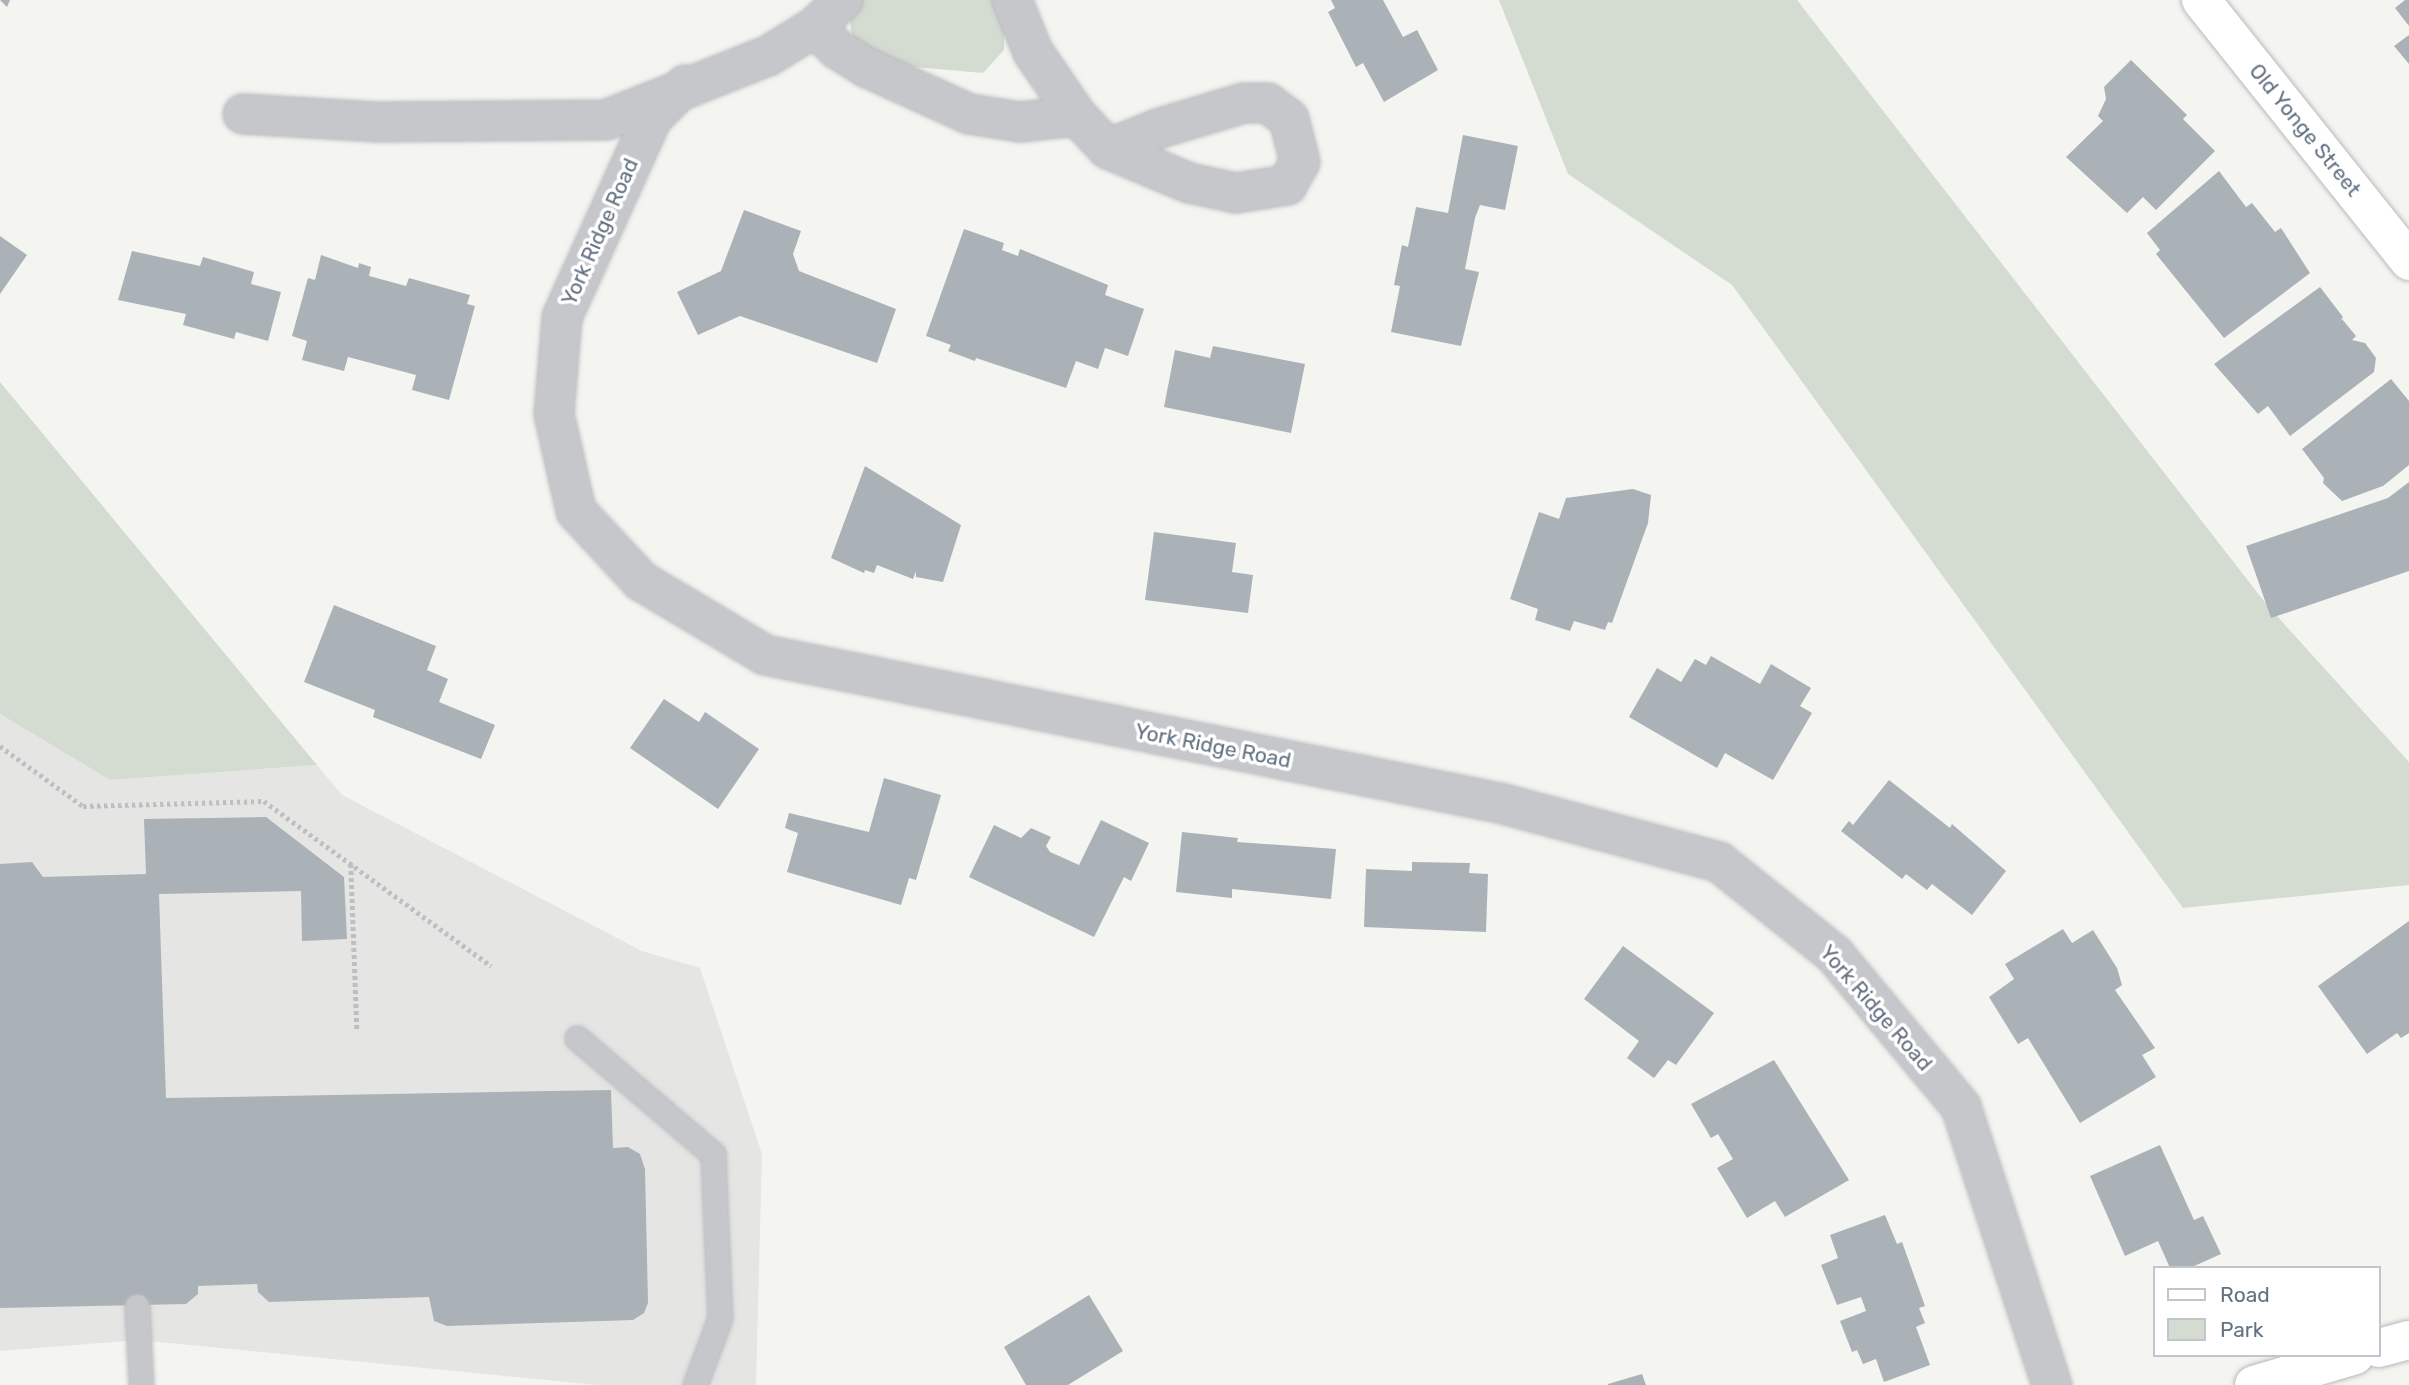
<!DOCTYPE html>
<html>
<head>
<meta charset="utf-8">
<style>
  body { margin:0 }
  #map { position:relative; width:2409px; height:1385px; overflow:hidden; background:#f4f5f0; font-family:Rubik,sans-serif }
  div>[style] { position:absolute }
  .built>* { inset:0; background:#e5e6e4 }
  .green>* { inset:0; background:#d4dcd1 }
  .building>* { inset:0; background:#aab1b7 }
  .path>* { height:4.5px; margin-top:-2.25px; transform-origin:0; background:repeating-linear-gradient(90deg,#bebfc1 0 3.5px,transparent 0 7px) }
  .roads { filter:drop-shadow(0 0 2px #b7babf) drop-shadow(0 0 2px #b7babf) }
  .lane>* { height:23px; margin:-11.5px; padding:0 11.5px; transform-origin:11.5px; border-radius:11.5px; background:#c5c7cb }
  .street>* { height:38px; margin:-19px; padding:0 19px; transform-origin:19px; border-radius:19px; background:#c5c7cb }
  .secondary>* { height:38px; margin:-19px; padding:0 19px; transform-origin:19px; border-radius:19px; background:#fff }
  span { translate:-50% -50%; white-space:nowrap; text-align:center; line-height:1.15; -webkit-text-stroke:7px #fff; paint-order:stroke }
  .street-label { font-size:21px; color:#637182 }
  .legend { position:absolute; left:2153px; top:1266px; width:228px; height:91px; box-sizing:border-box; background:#fff; border:2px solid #c1c6cd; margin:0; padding:9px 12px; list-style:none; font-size:21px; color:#637182 }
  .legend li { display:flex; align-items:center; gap:14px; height:35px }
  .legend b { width:35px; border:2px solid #c1c6cd }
</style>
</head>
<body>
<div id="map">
  <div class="built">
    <i style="clip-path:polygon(0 714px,110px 780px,317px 765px,342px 795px,642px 951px,700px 968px,762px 1154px,756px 1385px,597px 1385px,139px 1340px,0 1351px)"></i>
  </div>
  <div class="green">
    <i style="clip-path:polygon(863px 0,997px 0,1005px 15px,1004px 50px,983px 73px,868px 63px,851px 32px,850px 15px)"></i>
    <i style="clip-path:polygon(1499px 0,1797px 0,2267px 605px,2409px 762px,2409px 885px,2183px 908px,1732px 285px,1568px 174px)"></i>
    <i style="clip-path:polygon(0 382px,317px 765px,110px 780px,0 714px)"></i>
  </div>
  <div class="building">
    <i style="clip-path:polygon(0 0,10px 0,7px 7px)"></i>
    <i style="clip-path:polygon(1331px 0,1383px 0,1403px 37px,1417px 30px,1438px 70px,1384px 102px,1363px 63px,1356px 67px,1328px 12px,1335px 8px)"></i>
    <i style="clip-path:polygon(2405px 0,2409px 0,2409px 26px,2395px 8px)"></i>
    <i style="clip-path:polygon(2409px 35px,2409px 64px,2394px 46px)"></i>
    <i style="clip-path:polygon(2131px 60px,2187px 115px,2183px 119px,2215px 151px,2156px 210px,2143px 197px,2127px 213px,2066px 157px,2103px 121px,2098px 116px,2106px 99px,2104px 87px)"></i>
    <i style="clip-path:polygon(1463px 135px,1518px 146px,1505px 210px,1480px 205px,1475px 218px,1465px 269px,1479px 272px,1461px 346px,1391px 332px,1400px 286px,1394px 285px,1402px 245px,1408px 247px,1416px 207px,1448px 213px)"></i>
    <i style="clip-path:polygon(2219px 171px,2246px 207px,2252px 203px,2275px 232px,2281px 228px,2310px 273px,2224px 338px,2156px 254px,2160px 250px,2147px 233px)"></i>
    <i style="clip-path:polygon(744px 210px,801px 231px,793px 254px,799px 271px,896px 309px,877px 363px,740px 316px,698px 335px,677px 292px,721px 271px)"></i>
    <i style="clip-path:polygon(964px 229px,1004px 243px,1002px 250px,1018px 256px,1020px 249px,1108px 285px,1105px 295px,1144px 309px,1128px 356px,1105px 348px,1098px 369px,1076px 361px,1066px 388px,976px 358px,975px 361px,948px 351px,951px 345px,926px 336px)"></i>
    <i style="clip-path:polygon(0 236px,27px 255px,0 294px)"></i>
    <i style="clip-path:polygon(132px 251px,200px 266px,203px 257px,254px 272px,251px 284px,281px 292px,268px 341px,236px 332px,234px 339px,183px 325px,186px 314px,118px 300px)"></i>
    <i style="clip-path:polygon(321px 255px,358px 268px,359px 263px,371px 267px,369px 276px,406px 286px,409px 278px,470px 295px,467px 304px,475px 306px,449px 400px,412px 390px,416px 375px,348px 357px,344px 371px,302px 360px,307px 341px,292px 336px,308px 278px,315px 280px)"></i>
    <i style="clip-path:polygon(2320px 287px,2343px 317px,2339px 322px,2342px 319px,2356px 336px,2352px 340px,2365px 343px,2376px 358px,2374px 372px,2290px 436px,2268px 406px,2258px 414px,2214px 364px)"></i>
    <i style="clip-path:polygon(1213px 346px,1305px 364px,1291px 433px,1164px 407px,1175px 350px,1210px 358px)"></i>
    <i style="clip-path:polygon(2391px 379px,2409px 401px,2409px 465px,2383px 486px,2342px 501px,2323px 483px,2324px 478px,2302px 449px)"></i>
    <i style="clip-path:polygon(865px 466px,961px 525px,943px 582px,916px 577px,916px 571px,913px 579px,877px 565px,874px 573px,865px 570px,864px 573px,831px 558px)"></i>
    <i style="clip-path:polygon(2409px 482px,2409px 571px,2271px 618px,2246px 546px,2388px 498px)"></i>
    <i style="clip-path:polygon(1633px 489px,1651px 495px,1648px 523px,1612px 623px,1608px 622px,1605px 630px,1574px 621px,1570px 631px,1535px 620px,1538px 609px,1510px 599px,1539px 512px,1559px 519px,1566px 498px)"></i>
    <i style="clip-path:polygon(1154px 532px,1236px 543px,1232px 572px,1253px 575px,1248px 613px,1145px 600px)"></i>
    <i style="clip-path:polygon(334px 605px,436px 646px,427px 670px,448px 679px,439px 702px,495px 725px,481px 759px,373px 717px,375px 710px,304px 682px)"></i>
    <i style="clip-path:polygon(1711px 656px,1760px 684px,1771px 664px,1811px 688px,1800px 706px,1812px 713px,1773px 780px,1725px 753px,1717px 768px,1629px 717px,1657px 668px,1681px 682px,1695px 659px,1706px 665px)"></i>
    <i style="clip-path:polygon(664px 699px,699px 722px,705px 712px,759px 749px,718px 809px,630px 748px)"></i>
    <i style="clip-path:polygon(884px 778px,941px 795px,916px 880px,909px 878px,901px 905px,787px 872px,798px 833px,785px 828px,789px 813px,869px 832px)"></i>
    <i style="clip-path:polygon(1889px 780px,1950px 828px,1952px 824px,2006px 871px,1972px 915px,1932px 884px,1927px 890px,1906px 874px,1902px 879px,1841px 831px,1849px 821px,1853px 825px)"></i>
    <i style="clip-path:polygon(266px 817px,344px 877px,347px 939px,302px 941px,301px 891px,159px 894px,166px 1098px,611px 1090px,613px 1148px,628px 1147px,640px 1154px,645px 1169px,648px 1303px,644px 1313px,633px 1320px,447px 1326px,434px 1321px,429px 1297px,269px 1302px,258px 1292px,257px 1284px,198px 1286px,198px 1294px,186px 1304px,0 1308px,0 864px,32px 862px,43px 877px,146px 874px,144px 819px)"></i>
    <i style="clip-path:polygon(1101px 820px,1149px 843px,1131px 881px,1124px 877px,1094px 937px,969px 877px,994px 825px,1021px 838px,1031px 828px,1051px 837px,1046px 846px,1050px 852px,1079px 865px)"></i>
    <i style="clip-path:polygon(1182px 832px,1238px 838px,1237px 842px,1336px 849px,1331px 899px,1232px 889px,1232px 898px,1176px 892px)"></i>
    <i style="clip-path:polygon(1412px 862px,1470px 863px,1469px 873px,1488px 874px,1486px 932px,1364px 927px,1366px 869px,1412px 871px)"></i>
    <i style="clip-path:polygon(2409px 921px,2409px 1033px,2401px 1038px,2397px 1033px,2367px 1054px,2318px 986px)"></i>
    <i style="clip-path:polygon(2063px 929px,2072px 943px,2093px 930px,2117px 968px,2122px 985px,2115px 990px,2155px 1048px,2142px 1055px,2156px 1077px,2080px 1123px,2028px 1038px,2018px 1044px,1989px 997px,2014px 979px,2005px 964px)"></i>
    <i style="clip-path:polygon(1623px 946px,1714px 1013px,1676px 1065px,1668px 1060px,1654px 1078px,1627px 1058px,1639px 1041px,1584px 999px)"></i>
    <i style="clip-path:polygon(1774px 1060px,1849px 1180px,1785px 1217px,1775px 1201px,1747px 1218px,1717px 1168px,1733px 1159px,1718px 1134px,1711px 1138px,1691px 1104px)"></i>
    <i style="clip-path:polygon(2160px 1145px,2194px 1220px,2203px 1216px,2221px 1254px,2190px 1268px,2170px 1268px,2158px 1241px,2125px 1256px,2090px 1176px)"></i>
    <i style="clip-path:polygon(1885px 1215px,1897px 1244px,1902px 1242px,1925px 1306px,1919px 1308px,1925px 1323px,1916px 1327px,1930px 1365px,1884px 1382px,1876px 1359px,1863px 1364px,1857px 1350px,1852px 1352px,1840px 1321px,1866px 1311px,1861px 1297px,1837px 1305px,1821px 1265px,1838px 1258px,1830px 1235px)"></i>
    <i style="clip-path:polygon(1089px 1295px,1123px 1351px,1068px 1385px,1026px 1385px,1004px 1347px)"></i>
    <i style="clip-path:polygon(1642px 1374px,1646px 1385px,1608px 1385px,1608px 1384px)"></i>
  </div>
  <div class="path">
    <i style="left:0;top:746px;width:102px;rotate:35.9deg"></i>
    <i style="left:83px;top:806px;width:181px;rotate:-1.6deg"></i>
    <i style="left:264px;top:801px;width:281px;rotate:36deg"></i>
    <i style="left:351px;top:864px;width:167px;rotate:87.9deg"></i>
  </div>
  <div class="roads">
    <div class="lane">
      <i style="left:577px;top:1038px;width:179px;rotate:40.5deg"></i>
      <i style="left:713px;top:1154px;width:164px;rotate:87.6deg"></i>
      <i style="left:720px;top:1318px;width:72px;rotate:110.5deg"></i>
      <i style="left:137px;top:1306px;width:79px;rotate:87.1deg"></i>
    </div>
    <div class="street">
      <i style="left:1012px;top:0;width:56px;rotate:68deg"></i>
      <i style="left:1033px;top:52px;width:78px;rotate:55.5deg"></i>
      <i style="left:1077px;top:116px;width:45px;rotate:46.8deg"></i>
      <i style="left:1108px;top:149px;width:88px;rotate:22.8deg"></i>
      <i style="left:1189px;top:183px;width:48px;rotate:12deg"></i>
      <i style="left:1236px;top:193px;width:52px;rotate:-8.9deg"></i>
      <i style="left:1287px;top:185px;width:26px;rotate:-61deg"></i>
      <i style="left:1300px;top:162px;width:44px;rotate:-104.3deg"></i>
      <i style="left:1289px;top:119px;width:26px;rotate:-143deg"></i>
      <i style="left:1268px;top:103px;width:24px;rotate:180deg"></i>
      <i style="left:1244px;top:103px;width:88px;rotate:163.4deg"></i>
      <i style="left:1160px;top:128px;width:56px;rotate:158deg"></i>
      <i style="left:815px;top:27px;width:31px;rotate:45deg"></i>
      <i style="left:837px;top:49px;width:36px;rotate:32deg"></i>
      <i style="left:868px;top:68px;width:111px;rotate:24.5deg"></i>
      <i style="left:969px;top:114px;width:52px;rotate:8.9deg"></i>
      <i style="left:1020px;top:122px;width:57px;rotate:-6deg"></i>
      <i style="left:685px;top:85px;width:47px;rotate:135deg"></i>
      <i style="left:652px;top:118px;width:218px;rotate:114.3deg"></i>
      <i style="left:562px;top:317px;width:97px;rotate:94.7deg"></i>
      <i style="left:554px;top:414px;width:99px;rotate:77.2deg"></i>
      <i style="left:576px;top:511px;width:96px;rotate:47.1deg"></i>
      <i style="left:641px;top:581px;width:144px;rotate:30.8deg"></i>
      <i style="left:765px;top:655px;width:754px;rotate:11.4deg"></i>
      <i style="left:1504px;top:804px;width:223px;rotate:15.1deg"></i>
      <i style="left:1719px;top:862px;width:147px;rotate:38.7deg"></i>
      <i style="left:1834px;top:954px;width:199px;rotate:50.3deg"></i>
      <i style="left:1961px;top:1107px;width:293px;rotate:71.9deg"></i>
      <i style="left:243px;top:114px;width:133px;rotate:3.4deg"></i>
      <i style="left:376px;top:122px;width:230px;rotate:-0.5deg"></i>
      <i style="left:606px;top:120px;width:174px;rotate:-21.6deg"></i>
      <i style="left:768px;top:56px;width:55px;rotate:-31.7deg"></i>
      <i style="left:815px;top:27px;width:39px;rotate:-44deg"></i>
    </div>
    <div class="secondary">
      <i style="left:2201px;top:0;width:334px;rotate:51.4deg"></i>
      <i style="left:2379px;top:1348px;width:31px;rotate:-15deg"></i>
      <i style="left:2254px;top:1385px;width:105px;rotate:-16.5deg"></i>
    </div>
  </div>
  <div class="street-label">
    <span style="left:2305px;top:130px;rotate:51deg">Old Yonge Street</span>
    <span style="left:600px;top:232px;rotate:-66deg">York Ridge Road</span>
    <span style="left:1213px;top:746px;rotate:11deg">York Ridge Road</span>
    <span style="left:1876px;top:1008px;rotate:49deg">York Ridge Road</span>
  </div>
  <ul class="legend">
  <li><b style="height:9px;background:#fff"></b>Road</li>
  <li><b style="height:19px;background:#d4dcd1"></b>Park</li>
  </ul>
</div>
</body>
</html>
